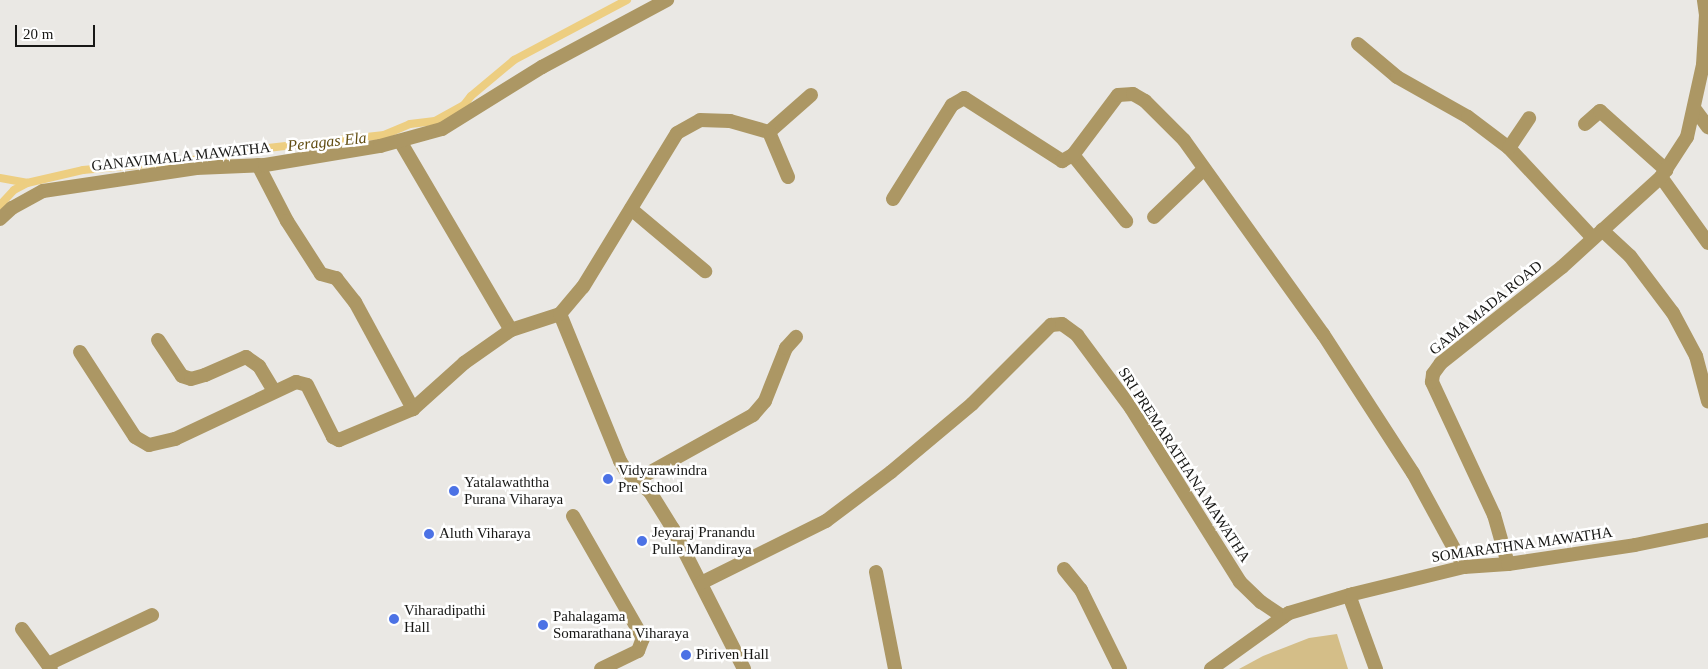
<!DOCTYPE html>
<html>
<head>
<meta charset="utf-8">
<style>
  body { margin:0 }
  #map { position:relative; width:1708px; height:669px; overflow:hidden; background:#eae8e4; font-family:Georgia,serif }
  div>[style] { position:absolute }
  .green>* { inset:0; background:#d4be88 }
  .stream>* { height:8px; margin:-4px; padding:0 4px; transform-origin:4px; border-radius:4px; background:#edce81 }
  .service>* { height:14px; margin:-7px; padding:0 7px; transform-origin:7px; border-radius:7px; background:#ac9764 }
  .minor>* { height:14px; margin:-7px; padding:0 7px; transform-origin:7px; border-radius:7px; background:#ac9764 }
  .dots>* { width:14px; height:14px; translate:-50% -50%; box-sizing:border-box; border:2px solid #fff; border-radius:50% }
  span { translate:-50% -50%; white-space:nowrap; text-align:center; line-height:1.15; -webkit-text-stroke:5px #fff; paint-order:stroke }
  .street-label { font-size:15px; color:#181816 }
  .poi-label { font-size:15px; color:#181816 }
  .left { translate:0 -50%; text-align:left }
  .water-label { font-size:16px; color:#614c10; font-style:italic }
  .scale { position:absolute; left:15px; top:25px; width:80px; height:22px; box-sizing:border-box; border:2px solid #181816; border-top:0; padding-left:6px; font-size:15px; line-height:18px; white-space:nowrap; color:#181816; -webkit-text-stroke:4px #fff; paint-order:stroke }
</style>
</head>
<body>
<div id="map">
  <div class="green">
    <i style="clip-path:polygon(1337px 634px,1348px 669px,1239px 669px,1263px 656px,1309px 638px)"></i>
  </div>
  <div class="stream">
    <i style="left:0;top:178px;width:27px;rotate:10deg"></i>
    <i style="left:0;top:205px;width:21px;rotate:-47deg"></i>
    <i style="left:14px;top:190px;width:15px;rotate:-28deg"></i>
    <i style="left:27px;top:183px;width:57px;rotate:-13.1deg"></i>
    <i style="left:83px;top:170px;width:141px;rotate:-5.3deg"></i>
    <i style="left:223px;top:157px;width:28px;rotate:-15deg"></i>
    <i style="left:250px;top:150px;width:135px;rotate:-6.4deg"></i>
    <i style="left:384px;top:135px;width:28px;rotate:-23deg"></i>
    <i style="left:410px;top:124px;width:25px;rotate:-7deg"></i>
    <i style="left:435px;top:121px;width:33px;rotate:-29deg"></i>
    <i style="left:464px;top:105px;width:11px;rotate:-52deg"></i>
    <i style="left:471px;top:96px;width:56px;rotate:-39.9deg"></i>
    <i style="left:514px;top:60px;width:128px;rotate:-28deg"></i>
  </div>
  <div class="service">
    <i style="left:1358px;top:44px;width:51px;rotate:40.2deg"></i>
    <i style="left:1397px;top:77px;width:81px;rotate:29.4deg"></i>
    <i style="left:1468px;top:117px;width:51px;rotate:37.1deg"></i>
    <i style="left:1509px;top:148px;width:123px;rotate:47deg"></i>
    <i style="left:1694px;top:108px;width:24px;rotate:54deg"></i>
    <i style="left:1585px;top:124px;width:20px;rotate:-41deg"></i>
    <i style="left:1600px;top:111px;width:89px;rotate:41.8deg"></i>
    <i style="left:1509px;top:148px;width:36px;rotate:-56deg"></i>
    <i style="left:1073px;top:155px;width:85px;rotate:51.2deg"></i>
    <i style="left:258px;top:165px;width:63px;rotate:62.6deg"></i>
    <i style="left:287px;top:221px;width:63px;rotate:57.3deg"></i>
    <i style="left:321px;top:274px;width:16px;rotate:15deg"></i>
    <i style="left:336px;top:278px;width:31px;rotate:52deg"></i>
    <i style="left:355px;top:302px;width:122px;rotate:61.5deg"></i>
    <i style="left:788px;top:177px;width:49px;rotate:-112.9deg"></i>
    <i style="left:769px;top:132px;width:56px;rotate:-41.4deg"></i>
    <i style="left:1661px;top:177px;width:81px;rotate:54.5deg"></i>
    <i style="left:631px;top:209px;width:97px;rotate:40deg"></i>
    <i style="left:158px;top:340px;width:43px;rotate:56.3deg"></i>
    <i style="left:182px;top:376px;width:9px;rotate:18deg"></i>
    <i style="left:191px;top:379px;width:15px;rotate:-16deg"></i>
    <i style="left:205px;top:375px;width:45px;rotate:-23.7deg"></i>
    <i style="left:246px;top:357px;width:16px;rotate:35deg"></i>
    <i style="left:259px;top:366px;width:29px;rotate:59deg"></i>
    <i style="left:80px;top:352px;width:101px;rotate:57.1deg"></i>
    <i style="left:135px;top:437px;width:16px;rotate:30deg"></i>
    <i style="left:149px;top:445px;width:27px;rotate:-13deg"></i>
    <i style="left:175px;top:439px;width:134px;rotate:-25.2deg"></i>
    <i style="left:296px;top:382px;width:11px;rotate:15deg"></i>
    <i style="left:307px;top:385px;width:58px;rotate:63.4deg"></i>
    <i style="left:333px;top:437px;width:7px;rotate:27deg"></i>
    <i style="left:638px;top:479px;width:132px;rotate:-29.1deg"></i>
    <i style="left:753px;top:415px;width:18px;rotate:-49deg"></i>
    <i style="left:765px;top:401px;width:57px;rotate:-68.4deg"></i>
    <i style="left:786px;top:348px;width:15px;rotate:-48deg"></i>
    <i style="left:573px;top:516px;width:141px;rotate:60.2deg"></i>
    <i style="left:643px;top:638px;width:14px;rotate:111deg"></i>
    <i style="left:638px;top:651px;width:41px;rotate:154.1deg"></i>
    <i style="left:1064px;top:569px;width:27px;rotate:51deg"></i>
    <i style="left:1081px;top:590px;width:88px;rotate:63.7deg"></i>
    <i style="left:876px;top:572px;width:99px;rotate:78.9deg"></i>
    <i style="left:48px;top:664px;width:115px;rotate:-25.2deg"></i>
  </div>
  <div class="minor">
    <i style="left:400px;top:141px;width:219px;rotate:59.6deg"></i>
    <i style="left:511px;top:330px;width:52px;rotate:-18.1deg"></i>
    <i style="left:560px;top:314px;width:159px;rotate:67.8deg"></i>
    <i style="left:620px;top:461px;width:13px;rotate:58deg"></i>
    <i style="left:627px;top:472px;width:30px;rotate:41deg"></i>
    <i style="left:650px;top:492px;width:44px;rotate:58.1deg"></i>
    <i style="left:673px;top:529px;width:157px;rotate:63.1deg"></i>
    <i style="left:893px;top:199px;width:111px;rotate:-57.9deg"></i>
    <i style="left:952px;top:105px;width:14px;rotate:-30deg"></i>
    <i style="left:964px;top:98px;width:117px;rotate:32.7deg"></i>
    <i style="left:1062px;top:161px;width:13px;rotate:-29deg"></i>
    <i style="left:1073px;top:155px;width:75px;rotate:-53.1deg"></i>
    <i style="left:1118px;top:95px;width:15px;rotate:-4deg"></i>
    <i style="left:1133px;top:94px;width:14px;rotate:30deg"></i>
    <i style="left:1145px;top:101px;width:55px;rotate:45deg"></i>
    <i style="left:1184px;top:140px;width:239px;rotate:54.4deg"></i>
    <i style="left:1323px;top:334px;width:166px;rotate:57.1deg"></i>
    <i style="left:1413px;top:473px;width:107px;rotate:61.5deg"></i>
    <i style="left:1154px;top:217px;width:69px;rotate:-43.8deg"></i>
    <i style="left:0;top:219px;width:16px;rotate:-43deg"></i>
    <i style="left:12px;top:208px;width:35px;rotate:-29deg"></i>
    <i style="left:43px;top:191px;width:155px;rotate:-8.5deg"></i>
    <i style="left:196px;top:168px;width:69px;rotate:-2.5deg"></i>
    <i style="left:265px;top:165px;width:117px;rotate:-9.4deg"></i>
    <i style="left:380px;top:146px;width:64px;rotate:-15.3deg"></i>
    <i style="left:442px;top:129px;width:118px;rotate:-31.8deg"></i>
    <i style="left:542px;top:67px;width:142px;rotate:-28.2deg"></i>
    <i style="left:1602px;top:230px;width:38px;rotate:43deg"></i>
    <i style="left:1630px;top:256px;width:71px;rotate:53deg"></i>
    <i style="left:1673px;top:313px;width:49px;rotate:61.9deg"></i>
    <i style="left:1696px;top:356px;width:47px;rotate:75.1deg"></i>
    <i style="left:560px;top:314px;width:35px;rotate:-50deg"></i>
    <i style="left:583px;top:287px;width:180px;rotate:-58.6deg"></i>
    <i style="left:677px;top:133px;width:26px;rotate:-29deg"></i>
    <i style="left:700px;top:120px;width:30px;rotate:2deg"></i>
    <i style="left:730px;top:121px;width:41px;rotate:15.8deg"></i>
    <i style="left:339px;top:440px;width:80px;rotate:-22.7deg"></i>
    <i style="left:413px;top:409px;width:69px;rotate:-42deg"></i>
    <i style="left:464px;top:363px;width:57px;rotate:-35.1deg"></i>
    <i style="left:1508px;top:564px;width:51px;rotate:-105.9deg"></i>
    <i style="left:1494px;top:515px;width:147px;rotate:-115deg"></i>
    <i style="left:1432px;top:382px;width:8px;rotate:-83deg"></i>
    <i style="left:1433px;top:374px;width:14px;rotate:-54deg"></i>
    <i style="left:1441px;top:363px;width:154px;rotate:-38.4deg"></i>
    <i style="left:1562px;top:267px;width:134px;rotate:-42.3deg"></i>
    <i style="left:1661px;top:177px;width:48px;rotate:-57deg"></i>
    <i style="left:1687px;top:137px;width:74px;rotate:-77.5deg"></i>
    <i style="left:1703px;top:65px;width:50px;rotate:-86.6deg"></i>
    <i style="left:1706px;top:15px;width:15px;rotate:-98deg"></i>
    <i style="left:701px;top:583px;width:140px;rotate:-26.4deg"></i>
    <i style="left:826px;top:521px;width:81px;rotate:-37deg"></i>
    <i style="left:891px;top:472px;width:106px;rotate:-40deg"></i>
    <i style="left:972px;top:404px;width:112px;rotate:-45deg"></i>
    <i style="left:1051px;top:325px;width:11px;rotate:-5deg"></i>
    <i style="left:1062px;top:324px;width:19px;rotate:36deg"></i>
    <i style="left:1077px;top:335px;width:91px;rotate:53.5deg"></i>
    <i style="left:1131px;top:408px;width:205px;rotate:57.9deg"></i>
    <i style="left:1240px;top:582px;width:29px;rotate:44deg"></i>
    <i style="left:1261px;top:602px;width:27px;rotate:34deg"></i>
    <i style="left:1349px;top:595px;width:79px;rotate:70deg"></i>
    <i style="left:22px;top:629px;width:49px;rotate:54.1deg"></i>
    <i style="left:1211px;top:669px;width:96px;rotate:-35.7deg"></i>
    <i style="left:1289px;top:613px;width:67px;rotate:-16.5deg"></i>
    <i style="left:1353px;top:594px;width:114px;rotate:-13.7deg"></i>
    <i style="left:1464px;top:567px;width:44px;rotate:-3.9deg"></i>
    <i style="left:1508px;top:564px;width:128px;rotate:-8.5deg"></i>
    <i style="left:1635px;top:545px;width:75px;rotate:-11.6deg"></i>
  </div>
  <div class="dots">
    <i style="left:608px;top:479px;background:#4c72e5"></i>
    <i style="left:454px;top:491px;background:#4c72e5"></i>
    <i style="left:429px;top:534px;background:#4c72e5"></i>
    <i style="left:642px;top:541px;background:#4c72e5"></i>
    <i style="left:394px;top:619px;background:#4c72e5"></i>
    <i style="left:543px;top:625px;background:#4c72e5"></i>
    <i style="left:686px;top:655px;background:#4c72e5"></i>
  </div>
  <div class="street-label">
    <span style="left:181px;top:157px;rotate:-6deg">GANAVIMALA MAWATHA</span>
    <span style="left:1486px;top:308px;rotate:-39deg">GAMA MADA ROAD</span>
    <span style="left:1184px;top:465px;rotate:57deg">SRI PREMARATHANA MAWATHA</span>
    <span style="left:1522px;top:545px;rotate:-8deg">SOMARATHNA MAWATHA</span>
  </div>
  <div class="poi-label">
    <span class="left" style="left:618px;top:479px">Vidyarawindra<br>Pre School</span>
    <span class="left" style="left:464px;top:491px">Yatalawaththa<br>Purana Viharaya</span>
    <span class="left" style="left:652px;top:541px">Jeyaraj Pranandu<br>Pulle Mandiraya</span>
    <span class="left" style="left:439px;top:534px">Aluth Viharaya</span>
    <span class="left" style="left:404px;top:619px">Viharadipathi<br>Hall</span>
    <span class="left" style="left:553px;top:625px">Pahalagama<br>Somarathana Viharaya</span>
    <span class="left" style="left:696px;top:655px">Piriven Hall</span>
  </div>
  <div class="water-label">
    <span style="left:327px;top:142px;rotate:-6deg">Peragas Ela</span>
  </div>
  <div class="scale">20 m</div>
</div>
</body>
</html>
